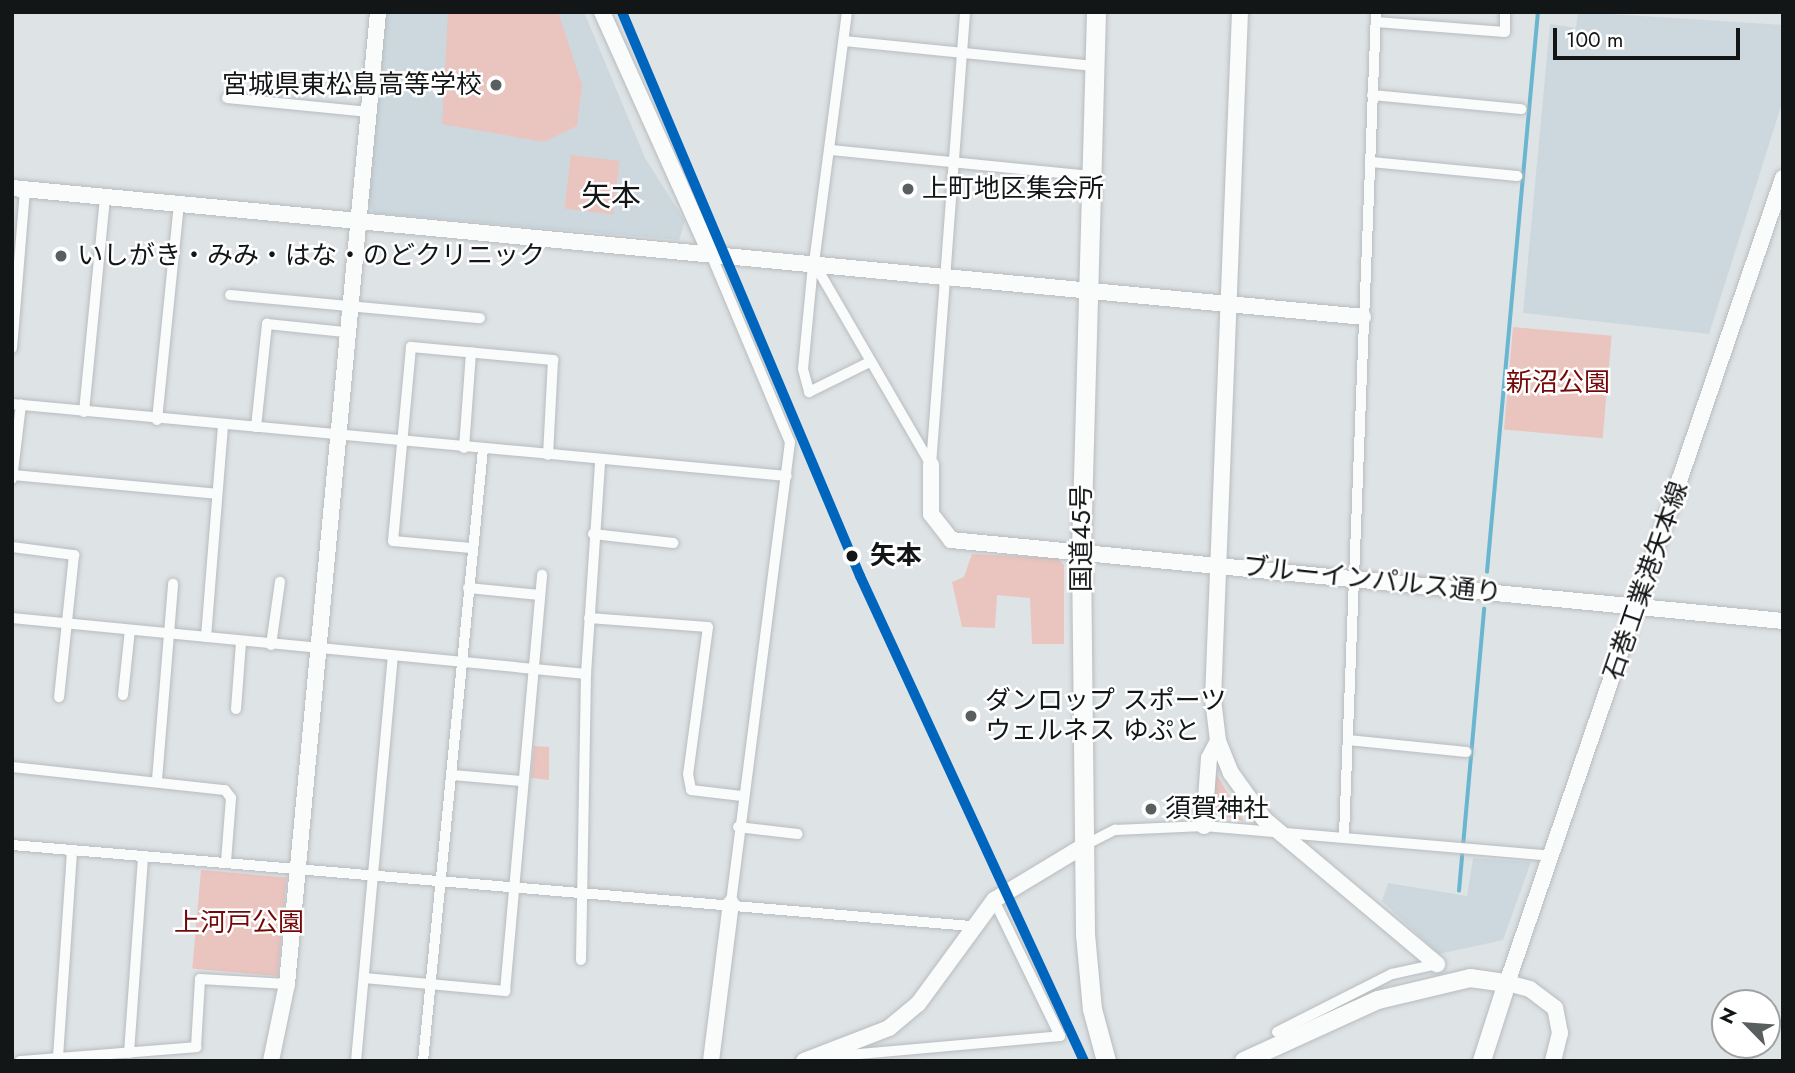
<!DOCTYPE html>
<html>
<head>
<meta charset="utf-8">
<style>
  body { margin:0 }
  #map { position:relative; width:1795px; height:1073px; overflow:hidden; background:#dee3e6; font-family:Jost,"Noto Sans JP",sans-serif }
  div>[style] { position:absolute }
  .built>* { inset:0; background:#ccd8de }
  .green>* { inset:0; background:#eac4bf; transform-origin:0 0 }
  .stream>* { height:3.5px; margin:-1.75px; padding:0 1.75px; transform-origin:1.75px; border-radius:1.75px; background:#6ab5d0 }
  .roads { filter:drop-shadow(0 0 2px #b8bcbe) drop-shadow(0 0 2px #b8bcbe) }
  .street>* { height:10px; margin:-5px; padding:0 5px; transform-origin:5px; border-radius:5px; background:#fafbfb }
  .secondary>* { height:16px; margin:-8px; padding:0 8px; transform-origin:8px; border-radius:8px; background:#fafbfb }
  .primary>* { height:18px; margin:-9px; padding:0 9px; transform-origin:9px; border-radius:9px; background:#fafbfb }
  .highway>* { height:19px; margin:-9.5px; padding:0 9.5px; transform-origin:9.5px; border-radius:9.5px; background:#fafbfb }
  .rail-1>* { height:10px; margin:-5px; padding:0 5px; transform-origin:5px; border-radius:5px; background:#0065bd }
  .dots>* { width:19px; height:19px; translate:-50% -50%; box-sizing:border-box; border:4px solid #fff; border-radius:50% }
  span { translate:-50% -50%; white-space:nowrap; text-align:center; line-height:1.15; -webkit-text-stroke:5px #fff; paint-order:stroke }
  .poi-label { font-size:26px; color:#121617 }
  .right { translate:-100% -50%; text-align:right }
  .left { translate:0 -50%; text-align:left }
  .park-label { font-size:26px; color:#730807 }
  .street-label { font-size:26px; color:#121617 }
  .stop-label { font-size:26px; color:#121617; font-weight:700 }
  .quarter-label { font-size:30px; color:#121617 }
  .frame { position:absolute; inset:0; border:14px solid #121617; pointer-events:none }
  .north { position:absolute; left:1711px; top:989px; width:70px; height:70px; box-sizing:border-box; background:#fff; border:2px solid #a0a2a2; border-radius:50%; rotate:295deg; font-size:19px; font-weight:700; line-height:28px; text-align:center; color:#121617 }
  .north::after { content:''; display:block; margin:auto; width:24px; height:32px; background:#595e5f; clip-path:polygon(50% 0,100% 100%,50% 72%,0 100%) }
  .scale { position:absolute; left:1553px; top:28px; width:187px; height:32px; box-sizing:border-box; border:4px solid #121617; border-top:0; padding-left:9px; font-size:21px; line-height:24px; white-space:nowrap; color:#121617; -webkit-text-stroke:5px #fff; paint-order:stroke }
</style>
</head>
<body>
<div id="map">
  <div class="built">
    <i style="clip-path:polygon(383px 12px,584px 12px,645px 158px,685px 221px,679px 240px,373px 213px,368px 201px)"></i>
    <i style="clip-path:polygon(1578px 12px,1783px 25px,1783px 100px,1709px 334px,1523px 313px,1550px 24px,1576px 28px)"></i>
    <i style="clip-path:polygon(1473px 858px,1531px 862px,1503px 940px,1439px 954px,1382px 901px,1388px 883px,1467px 896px)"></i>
  </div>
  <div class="green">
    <i style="clip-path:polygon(448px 12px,558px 12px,582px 85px,577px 126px,544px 142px,442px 124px)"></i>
    <i style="left:571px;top:155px;width:49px;height:54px;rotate:7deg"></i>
    <i style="left:1513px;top:327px;width:99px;height:103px;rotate:5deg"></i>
    <i style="clip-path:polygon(972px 554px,1057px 558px,1064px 565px,1064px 644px,1032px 644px,1030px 598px,997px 595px,995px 628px,962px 627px,952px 582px,964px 577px)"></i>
    <i style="clip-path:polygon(534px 746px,549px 747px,549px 780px,531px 778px)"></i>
    <i style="clip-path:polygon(1210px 773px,1217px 775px,1244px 821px,1213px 814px)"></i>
    <i style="left:201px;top:870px;width:86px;height:99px;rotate:5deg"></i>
  </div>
  <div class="stream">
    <i style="left:1487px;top:572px;width:562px;rotate:-84.8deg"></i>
    <i style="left:1459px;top:891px;width:283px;rotate:-84.9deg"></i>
  </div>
  <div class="roads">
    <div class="street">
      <i style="left:847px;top:12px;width:253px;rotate:97.5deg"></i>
      <i style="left:814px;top:263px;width:233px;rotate:59.9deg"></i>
      <i style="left:1376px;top:22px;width:129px;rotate:4.4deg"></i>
      <i style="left:1505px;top:32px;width:20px;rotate:-90deg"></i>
      <i style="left:844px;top:41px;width:251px;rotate:5.7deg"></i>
      <i style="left:1372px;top:95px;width:150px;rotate:5.4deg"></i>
      <i style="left:227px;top:98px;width:143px;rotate:5.6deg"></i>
      <i style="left:831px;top:150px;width:261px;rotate:5.7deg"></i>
      <i style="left:1371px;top:162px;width:147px;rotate:5.5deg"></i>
      <i style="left:710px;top:252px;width:206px;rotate:67.2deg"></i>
      <i style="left:790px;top:442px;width:465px;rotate:97.3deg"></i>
      <i style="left:813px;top:265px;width:104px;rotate:95.5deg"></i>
      <i style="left:803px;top:369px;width:24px;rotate:75deg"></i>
      <i style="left:809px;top:392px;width:66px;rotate:-26.2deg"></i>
      <i style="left:230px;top:295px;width:251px;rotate:5.3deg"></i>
      <i style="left:12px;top:348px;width:160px;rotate:-85.3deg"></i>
      <i style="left:12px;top:404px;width:778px;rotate:5.31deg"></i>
      <i style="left:84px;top:412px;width:216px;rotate:-84.4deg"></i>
      <i style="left:157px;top:420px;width:217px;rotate:-84.2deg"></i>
      <i style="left:256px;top:427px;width:104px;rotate:-83.9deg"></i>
      <i style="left:267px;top:324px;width:78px;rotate:5.9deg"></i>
      <i style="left:464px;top:448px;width:96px;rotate:-85.8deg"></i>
      <i style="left:931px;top:465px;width:454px;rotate:-85.7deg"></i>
      <i style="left:13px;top:475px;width:204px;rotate:5.3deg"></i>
      <i style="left:12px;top:479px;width:75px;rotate:-83.1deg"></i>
      <i style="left:593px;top:534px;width:81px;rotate:6.4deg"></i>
      <i style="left:12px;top:547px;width:63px;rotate:7.4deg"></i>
      <i style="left:74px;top:555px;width:143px;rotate:96deg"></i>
      <i style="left:471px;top:548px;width:78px;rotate:-174.9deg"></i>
      <i style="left:393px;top:541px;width:195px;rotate:-84.7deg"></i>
      <i style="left:411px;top:347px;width:143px;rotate:5.2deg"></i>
      <i style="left:553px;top:360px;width:95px;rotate:93deg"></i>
      <i style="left:468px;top:588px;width:72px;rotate:5.6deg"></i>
      <i style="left:12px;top:618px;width:577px;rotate:5.57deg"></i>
      <i style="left:589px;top:618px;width:119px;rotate:4.3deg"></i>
      <i style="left:708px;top:627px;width:148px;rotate:97.7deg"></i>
      <i style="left:688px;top:774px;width:16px;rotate:79deg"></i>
      <i style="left:691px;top:790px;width:51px;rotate:6.7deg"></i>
      <i style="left:206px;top:637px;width:211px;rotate:-85.4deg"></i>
      <i style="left:271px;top:645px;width:64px;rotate:-81.9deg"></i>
      <i style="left:123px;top:695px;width:65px;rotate:-83.9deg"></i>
      <i style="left:236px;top:709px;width:67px;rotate:-85.7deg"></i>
      <i style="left:1348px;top:740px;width:119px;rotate:5.8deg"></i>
      <i style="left:12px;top:767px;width:214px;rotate:6.2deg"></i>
      <i style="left:225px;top:790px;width:10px;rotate:53deg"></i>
      <i style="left:231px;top:798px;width:64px;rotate:94.5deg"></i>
      <i style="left:452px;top:775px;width:70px;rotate:4.9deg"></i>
      <i style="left:157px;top:780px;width:197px;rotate:-85.3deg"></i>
      <i style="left:738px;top:827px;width:60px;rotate:6.7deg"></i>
      <i style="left:1344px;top:835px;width:824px;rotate:-87.77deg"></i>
      <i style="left:12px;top:845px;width:962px;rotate:4.83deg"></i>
      <i style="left:1085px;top:845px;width:34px;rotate:-27deg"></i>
      <i style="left:1115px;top:830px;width:89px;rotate:-2.6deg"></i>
      <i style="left:1204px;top:826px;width:348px;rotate:4.9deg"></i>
      <i style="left:581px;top:960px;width:286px;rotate:-89deg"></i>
      <i style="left:586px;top:674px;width:213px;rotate:-86.2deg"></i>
      <i style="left:364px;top:978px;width:142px;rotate:5.3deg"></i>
      <i style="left:505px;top:991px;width:418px;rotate:-84.9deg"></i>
      <i style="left:1277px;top:1032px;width:129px;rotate:-26.8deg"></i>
      <i style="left:1392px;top:974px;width:46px;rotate:-12.5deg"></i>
      <i style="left:129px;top:1053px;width:197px;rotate:-85.9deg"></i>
      <i style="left:58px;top:1057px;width:207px;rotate:-86.1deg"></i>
      <i style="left:826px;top:1057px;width:235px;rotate:-5.1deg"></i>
      <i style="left:1060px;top:1036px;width:151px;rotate:-115.9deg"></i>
      <i style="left:20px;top:1061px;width:177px;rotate:-4.5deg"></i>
      <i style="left:196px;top:1047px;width:68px;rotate:-86.6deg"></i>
      <i style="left:200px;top:979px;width:87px;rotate:3.3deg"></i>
      <i style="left:356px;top:1061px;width:406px;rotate:-84.8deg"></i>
      <i style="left:423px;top:1061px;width:615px;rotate:-84.4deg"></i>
    </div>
    <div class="secondary">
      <i style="left:602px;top:12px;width:263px;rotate:65.8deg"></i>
      <i style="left:1240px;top:12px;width:688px;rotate:92.25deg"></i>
      <i style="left:1213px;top:699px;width:42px;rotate:83.2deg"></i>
      <i style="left:1218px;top:741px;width:35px;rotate:68deg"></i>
      <i style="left:1231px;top:773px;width:57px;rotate:54.3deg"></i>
      <i style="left:1264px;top:819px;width:226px;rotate:40deg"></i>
      <i style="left:12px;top:188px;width:1357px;rotate:5.45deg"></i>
      <i style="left:931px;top:465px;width:49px;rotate:90deg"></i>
      <i style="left:931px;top:514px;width:33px;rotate:52deg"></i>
      <i style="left:951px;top:540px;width:836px;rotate:5.56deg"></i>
      <i style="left:1204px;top:826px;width:68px;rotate:-85.8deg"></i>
      <i style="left:1209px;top:758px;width:19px;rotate:-62deg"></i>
      <i style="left:271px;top:1061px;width:79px;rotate:-78.3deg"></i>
      <i style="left:287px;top:984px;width:976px;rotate:-84.65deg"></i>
      <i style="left:711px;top:1061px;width:159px;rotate:-82.8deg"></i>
      <i style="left:804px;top:1061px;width:91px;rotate:-21.2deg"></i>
      <i style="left:889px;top:1028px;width:38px;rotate:-40deg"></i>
      <i style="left:918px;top:1004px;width:129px;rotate:-53.8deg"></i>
      <i style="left:994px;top:900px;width:106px;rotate:-31.1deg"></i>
      <i style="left:1553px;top:1061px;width:29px;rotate:-76deg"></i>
      <i style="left:1560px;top:1033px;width:25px;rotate:-101deg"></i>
      <i style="left:1555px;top:1008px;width:31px;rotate:-143deg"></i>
      <i style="left:1530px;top:989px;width:24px;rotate:-165deg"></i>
      <i style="left:1507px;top:983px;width:851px;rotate:-71.08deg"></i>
    </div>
    <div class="primary">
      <i style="left:1244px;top:1061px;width:147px;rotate:-24.5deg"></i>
      <i style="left:1378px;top:1000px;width:95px;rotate:-13.4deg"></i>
      <i style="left:1470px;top:978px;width:37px;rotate:8deg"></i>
      <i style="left:1507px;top:983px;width:82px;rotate:107.8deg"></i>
    </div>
    <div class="highway">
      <i style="left:1096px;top:12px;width:537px;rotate:91.6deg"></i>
      <i style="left:1081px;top:549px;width:385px;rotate:89.4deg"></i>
      <i style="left:1085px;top:934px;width:75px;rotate:84.7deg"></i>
      <i style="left:1092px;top:1009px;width:54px;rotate:74.9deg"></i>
    </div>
  </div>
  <div class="rail-1">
    <i style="left:622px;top:12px;width:612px;rotate:67.12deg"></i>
    <i style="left:860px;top:576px;width:534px;rotate:65.21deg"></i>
  </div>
  <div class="dots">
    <i style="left:496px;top:85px;background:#595e5f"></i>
    <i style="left:908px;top:189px;background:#595e5f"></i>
    <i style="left:61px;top:256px;background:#595e5f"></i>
    <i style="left:852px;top:556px;background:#121617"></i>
    <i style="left:971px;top:716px;background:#595e5f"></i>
    <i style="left:1151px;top:809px;background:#595e5f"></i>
  </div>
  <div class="poi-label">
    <span class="right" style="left:482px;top:85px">宮城県東松島高等学校</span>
    <span class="left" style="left:922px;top:189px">上町地区集会所</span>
    <span class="left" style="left:77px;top:256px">いしがき・みみ・はな・のどクリニック</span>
    <span class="left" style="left:985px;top:716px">ダンロップ スポーツ<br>ウェルネス ゆぷと</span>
    <span class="left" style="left:1165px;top:809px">須賀神社</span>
  </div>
  <div class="park-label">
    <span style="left:1558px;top:383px">新沼公園</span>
    <span style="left:239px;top:923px">上河戸公園</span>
  </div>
  <div class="street-label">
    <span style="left:1082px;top:538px;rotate:-90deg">国道45号</span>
    <span style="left:1372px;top:580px;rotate:6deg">ブルーインパルス通り</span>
    <span style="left:1646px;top:581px;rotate:-71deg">石巻工業港矢本線</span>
  </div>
  <div class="stop-label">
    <span class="left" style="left:870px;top:556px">矢本</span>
  </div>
  <div class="quarter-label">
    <span style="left:611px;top:196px">矢本</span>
  </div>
  <div class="frame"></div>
  <div class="north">N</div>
  <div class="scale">100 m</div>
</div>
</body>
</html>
